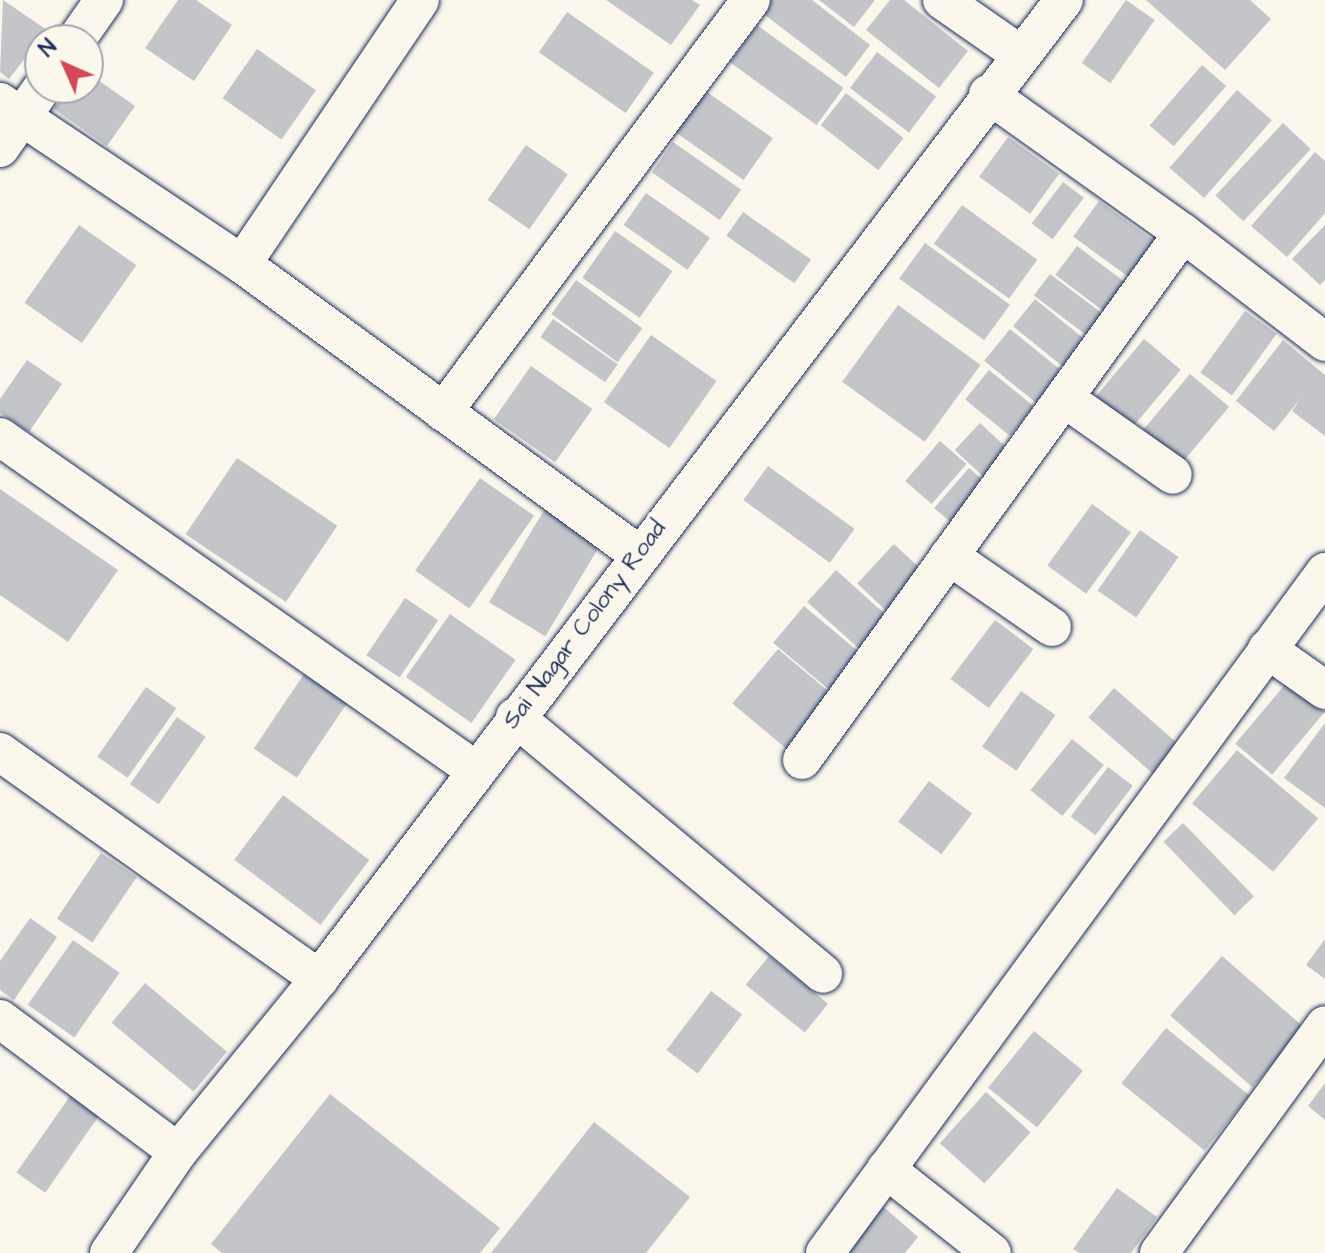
<!DOCTYPE html>
<html>
<head>
<meta charset="utf-8">
<style>
  body { margin:0 }
  #map { position:relative; width:1325px; height:1253px; overflow:hidden; background:#fbf7ec; font-family:"Architects Daughter",sans-serif }
  div>[style] { position:absolute }
  .building>* { inset:0; background:#c3c5c9; transform-origin:0 0 }
  .roads { filter:drop-shadow(0 0 2px #1b2f5e) drop-shadow(0 0 2px #1b2f5e) }
  .street>* { height:38px; margin:-19px; padding:0 19px; transform-origin:19px; border-radius:19px; background:#fbf7ec }
  span { translate:-50% -50%; white-space:nowrap; text-align:center; line-height:1.15; -webkit-text-stroke:6px #fbf7ec; paint-order:stroke }
  .street-label { font-size:24px; color:#1b2f5e }
  .north { position:absolute; left:24px; top:24px; width:80px; height:80px; box-sizing:border-box; background:#fbf7ec; border:2px solid #a1a7b3; border-radius:50%; rotate:315deg; font-size:22px; font-weight:700; line-height:32px; text-align:center; color:#1b2f5e }
  .north::after { content:''; display:block; margin:auto; width:28px; height:36px; background:#d1495b; clip-path:polygon(50% 0,100% 100%,50% 72%,0 100%) }
</style>
</head>
<body>
<div id="map">
  <div class="building">
    <i style="clip-path:polygon(3px 0,47px 30px,9px 79px,0 72px)"></i>
    <i style="clip-path:polygon(178px 0,196px 0,232px 25px,194px 81px,145px 48px)"></i>
    <i style="clip-path:polygon(606px 0,692px 0,700px 5px,671px 45px)"></i>
    <i style="clip-path:polygon(770px 0,812px 0,870px 45px,846px 77px,761px 12px)"></i>
    <i style="clip-path:polygon(819px 0,875px 0,854px 27px)"></i>
    <i style="clip-path:polygon(890px 0,904px 0,968px 51px,939px 88px,866px 30px)"></i>
    <i style="left:1126px;top:0;width:35px;height:77px;rotate:35deg"></i>
    <i style="clip-path:polygon(1146px 0,1250px 0,1271px 19px,1225px 70px)"></i>
    <i style="left:567px;top:12px;width:106px;height:49px;rotate:35deg"></i>
    <i style="left:757px;top:25px;width:107px;height:46px;rotate:36deg"></i>
    <i style="left:257px;top:49px;width:72px;height:60px;rotate:35deg"></i>
    <i style="left:877px;top:52px;width:74px;height:45px;rotate:37deg"></i>
    <i style="left:1202px;top:65px;width:32px;height:80px;rotate:41deg"></i>
    <i style="clip-path:polygon(88px 73px,135px 106px,107px 146px,54px 109px,68px 88px,88px 88px)"></i>
    <i style="left:704px;top:90px;width:84px;height:51px;rotate:35deg"></i>
    <i style="left:1237px;top:90px;width:46px;height:103px;rotate:41deg"></i>
    <i style="left:846px;top:93px;width:73px;height:41px;rotate:38deg"></i>
    <i style="left:1283px;top:123px;width:38px;height:99px;rotate:43deg"></i>
    <i style="left:1008px;top:137px;width:63px;height:49px;rotate:36deg"></i>
    <i style="left:673px;top:142px;width:83px;height:37px;rotate:35deg"></i>
    <i style="left:526px;top:145px;width:51px;height:67px;rotate:35deg"></i>
    <i style="clip-path:polygon(1315px 152px,1325px 161px,1325px 213px,1287px 257px,1251px 226px)"></i>
    <i style="left:1063px;top:182px;width:26px;height:52px;rotate:37deg"></i>
    <i style="left:646px;top:193px;width:78px;height:39px;rotate:35deg"></i>
    <i style="left:1099px;top:201px;width:77px;height:44px;rotate:36deg"></i>
    <i style="left:962px;top:205px;width:93px;height:48px;rotate:36deg"></i>
    <i style="left:743px;top:212px;width:83px;height:29px;rotate:35deg"></i>
    <i style="left:79px;top:225px;width:70px;height:95px;rotate:35deg"></i>
    <i style="clip-path:polygon(1325px 225px,1325px 280px,1320px 285px,1292px 259px)"></i>
    <i style="left:615px;top:231px;width:70px;height:57px;rotate:35deg"></i>
    <i style="left:925px;top:243px;width:105px;height:44px;rotate:36deg"></i>
    <i style="left:1077px;top:246px;width:63px;height:36px;rotate:37deg"></i>
    <i style="left:1050px;top:274px;width:73px;height:27px;rotate:37deg"></i>
    <i style="left:576px;top:280px;width:82px;height:42px;rotate:36deg"></i>
    <i style="left:1035px;top:299px;width:69px;height:35px;rotate:39deg"></i>
    <i style="left:898px;top:305px;width:102px;height:95px;rotate:36deg"></i>
    <i style="left:1245px;top:311px;width:39px;height:76px;rotate:36deg"></i>
    <i style="left:553px;top:319px;width:79px;height:22px;rotate:35deg"></i>
    <i style="left:1010px;top:329px;width:75px;height:41px;rotate:39deg"></i>
    <i style="left:651px;top:335px;width:80px;height:82px;rotate:35deg"></i>
    <i style="left:1144px;top:339px;width:48px;height:75px;rotate:40deg"></i>
    <i style="clip-path:polygon(1283px 340px,1325px 375px,1325px 436px,1292px 411px,1301px 398px,1274px 431px,1236px 401px)"></i>
    <i style="clip-path:polygon(27px 360px,62px 384px,29px 432px,0 413px,0 399px)"></i>
    <i style="left:531px;top:366px;width:75px;height:65px;rotate:35deg"></i>
    <i style="left:989px;top:370px;width:58px;height:38px;rotate:39deg"></i>
    <i style="left:1190px;top:374px;width:51px;height:73px;rotate:40deg"></i>
    <i style="left:980px;top:423px;width:40px;height:37px;rotate:43deg"></i>
    <i style="left:940px;top:441px;width:35px;height:53px;rotate:41deg"></i>
    <i style="left:237px;top:458px;width:121px;height:92px;rotate:34deg"></i>
    <i style="left:768px;top:466px;width:107px;height:42px;rotate:36deg"></i>
    <i style="left:969px;top:468px;width:28px;height:53px;rotate:41deg"></i>
    <i style="left:480px;top:478px;width:66px;height:113px;rotate:35deg"></i>
    <i style="clip-path:polygon(0 489px,118px 570px,68px 642px,0 595px)"></i>
    <i style="left:1092px;top:504px;width:48px;height:76px;rotate:36deg"></i>
    <i style="left:546px;top:507px;width:66px;height:111px;rotate:31deg"></i>
    <i style="left:1140px;top:530px;width:47px;height:74px;rotate:35deg"></i>
    <i style="left:894px;top:544px;width:42px;height:54px;rotate:43deg"></i>
    <i style="left:836px;top:570px;width:71px;height:43px;rotate:42deg"></i>
    <i style="left:405px;top:598px;width:40px;height:69px;rotate:34deg"></i>
    <i style="left:804px;top:606px;width:85px;height:48px;rotate:40deg"></i>
    <i style="left:450px;top:614px;width:80px;height:77px;rotate:35deg"></i>
    <i style="left:995px;top:620px;width:48px;height:74px;rotate:37deg"></i>
    <i style="left:778px;top:649px;width:77px;height:71px;rotate:40deg"></i>
    <i style="left:304px;top:674px;width:52px;height:90px;rotate:34deg"></i>
    <i style="left:1288px;top:681px;width:48px;height:82px;rotate:40deg"></i>
    <i style="left:146px;top:687px;width:37px;height:85px;rotate:35deg"></i>
    <i style="left:1114px;top:688px;width:89px;height:39px;rotate:41deg"></i>
    <i style="left:1021px;top:691px;width:42px;height:68px;rotate:35deg"></i>
    <i style="left:177px;top:717px;width:35px;height:82px;rotate:35deg"></i>
    <i style="clip-path:polygon(1325px 723px,1325px 808px,1284px 778px)"></i>
    <i style="left:1072px;top:739px;width:41px;height:66px;rotate:39deg"></i>
    <i style="left:1237px;top:750px;width:106px;height:70px;rotate:40deg"></i>
    <i style="left:1108px;top:767px;width:31px;height:62px;rotate:37deg"></i>
    <i style="left:929px;top:781px;width:54px;height:51px;rotate:37deg"></i>
    <i style="left:283px;top:795px;width:108px;height:81px;rotate:37deg"></i>
    <i style="left:1183px;top:823px;width:102px;height:27px;rotate:46deg"></i>
    <i style="left:101px;top:853px;width:43px;height:79px;rotate:34deg"></i>
    <i style="clip-path:polygon(30px 918px,57px 937px,14px 1000px,0 990px,0 961px)"></i>
    <i style="clip-path:polygon(1325px 939px,1325px 979px,1306px 965px)"></i>
    <i style="left:73px;top:940px;width:57px;height:79px;rotate:35deg"></i>
    <i style="left:769px;top:956px;width:76px;height:37px;rotate:39deg"></i>
    <i style="left:1222px;top:956px;width:109px;height:79px;rotate:41deg"></i>
    <i style="left:145px;top:983px;width:107px;height:52px;rotate:40deg"></i>
    <i style="left:711px;top:991px;width:39px;height:74px;rotate:37deg"></i>
    <i style="left:1166px;top:1028px;width:107px;height:71px;rotate:39deg"></i>
    <i style="left:1034px;top:1031px;width:63px;height:73px;rotate:39deg"></i>
    <i style="clip-path:polygon(1325px 1083px,1325px 1120px,1308px 1106px)"></i>
    <i style="left:75px;top:1089px;width:35px;height:102px;rotate:35deg"></i>
    <i style="left:986px;top:1092px;width:60px;height:69px;rotate:42deg"></i>
    <i style="clip-path:polygon(330px 1094px,500px 1228px,480px 1253px,222px 1253px,211px 1244px)"></i>
    <i style="clip-path:polygon(594px 1122px,690px 1197px,646px 1253px,491px 1253px)"></i>
    <i style="clip-path:polygon(1117px 1188px,1157px 1217px,1131px 1253px,1079px 1253px,1073px 1249px)"></i>
    <i style="clip-path:polygon(880px 1204px,918px 1237px,905px 1253px,839px 1253px)"></i>
  </div>
  <div class="roads">
    <div class="street">
      <i style="left:942px;top:0;width:96px;rotate:34.8deg"></i>
      <i style="left:76px;top:40px;width:49px;rotate:-55deg"></i>
      <i style="left:988px;top:94px;width:239px;rotate:35.5deg"></i>
      <i style="left:1183px;top:233px;width:179px;rotate:37.5deg"></i>
      <i style="left:0;top:102px;width:291px;rotate:33.8deg"></i>
      <i style="left:242px;top:264px;width:492px;rotate:36.2deg"></i>
      <i style="left:0;top:148px;width:73px;rotate:-55deg"></i>
      <i style="left:242px;top:264px;width:318px;rotate:-56deg"></i>
      <i style="left:1064px;top:398px;width:133px;rotate:35.2deg"></i>
      <i style="left:443px;top:412px;width:514px;rotate:-53.22deg"></i>
      <i style="left:0;top:437px;width:580px;rotate:35.03deg"></i>
      <i style="left:949px;top:556px;width:125px;rotate:34.6deg"></i>
      <i style="left:1267px;top:649px;width:71px;rotate:35.3deg"></i>
      <i style="left:515px;top:717px;width:401px;rotate:39.8deg"></i>
      <i style="left:0;top:752px;width:392px;rotate:35.4deg"></i>
      <i style="left:802px;top:760px;width:650px;rotate:-54.13deg"></i>
      <i style="left:0;top:1019px;width:222px;rotate:36.8deg"></i>
      <i style="left:886px;top:1169px;width:135px;rotate:38.4deg"></i>
      <i style="left:109px;top:1253px;width:122px;rotate:-55.7deg"></i>
      <i style="left:178px;top:1152px;width:223px;rotate:-50.8deg"></i>
      <i style="left:319px;top:979px;width:1230px;rotate:-52.73deg"></i>
      <i style="left:825px;top:1253px;width:845px;rotate:-53.71deg"></i>
      <i style="left:1159px;top:1253px;width:282px;rotate:-53.9deg"></i>
    </div>
  </div>
  <div class="street-label">
    <span style="left:585px;top:625px;rotate:-53deg">Sai Nagar Colony Road</span>
  </div>
  <div class="north">N</div>
</div>
</body>
</html>
